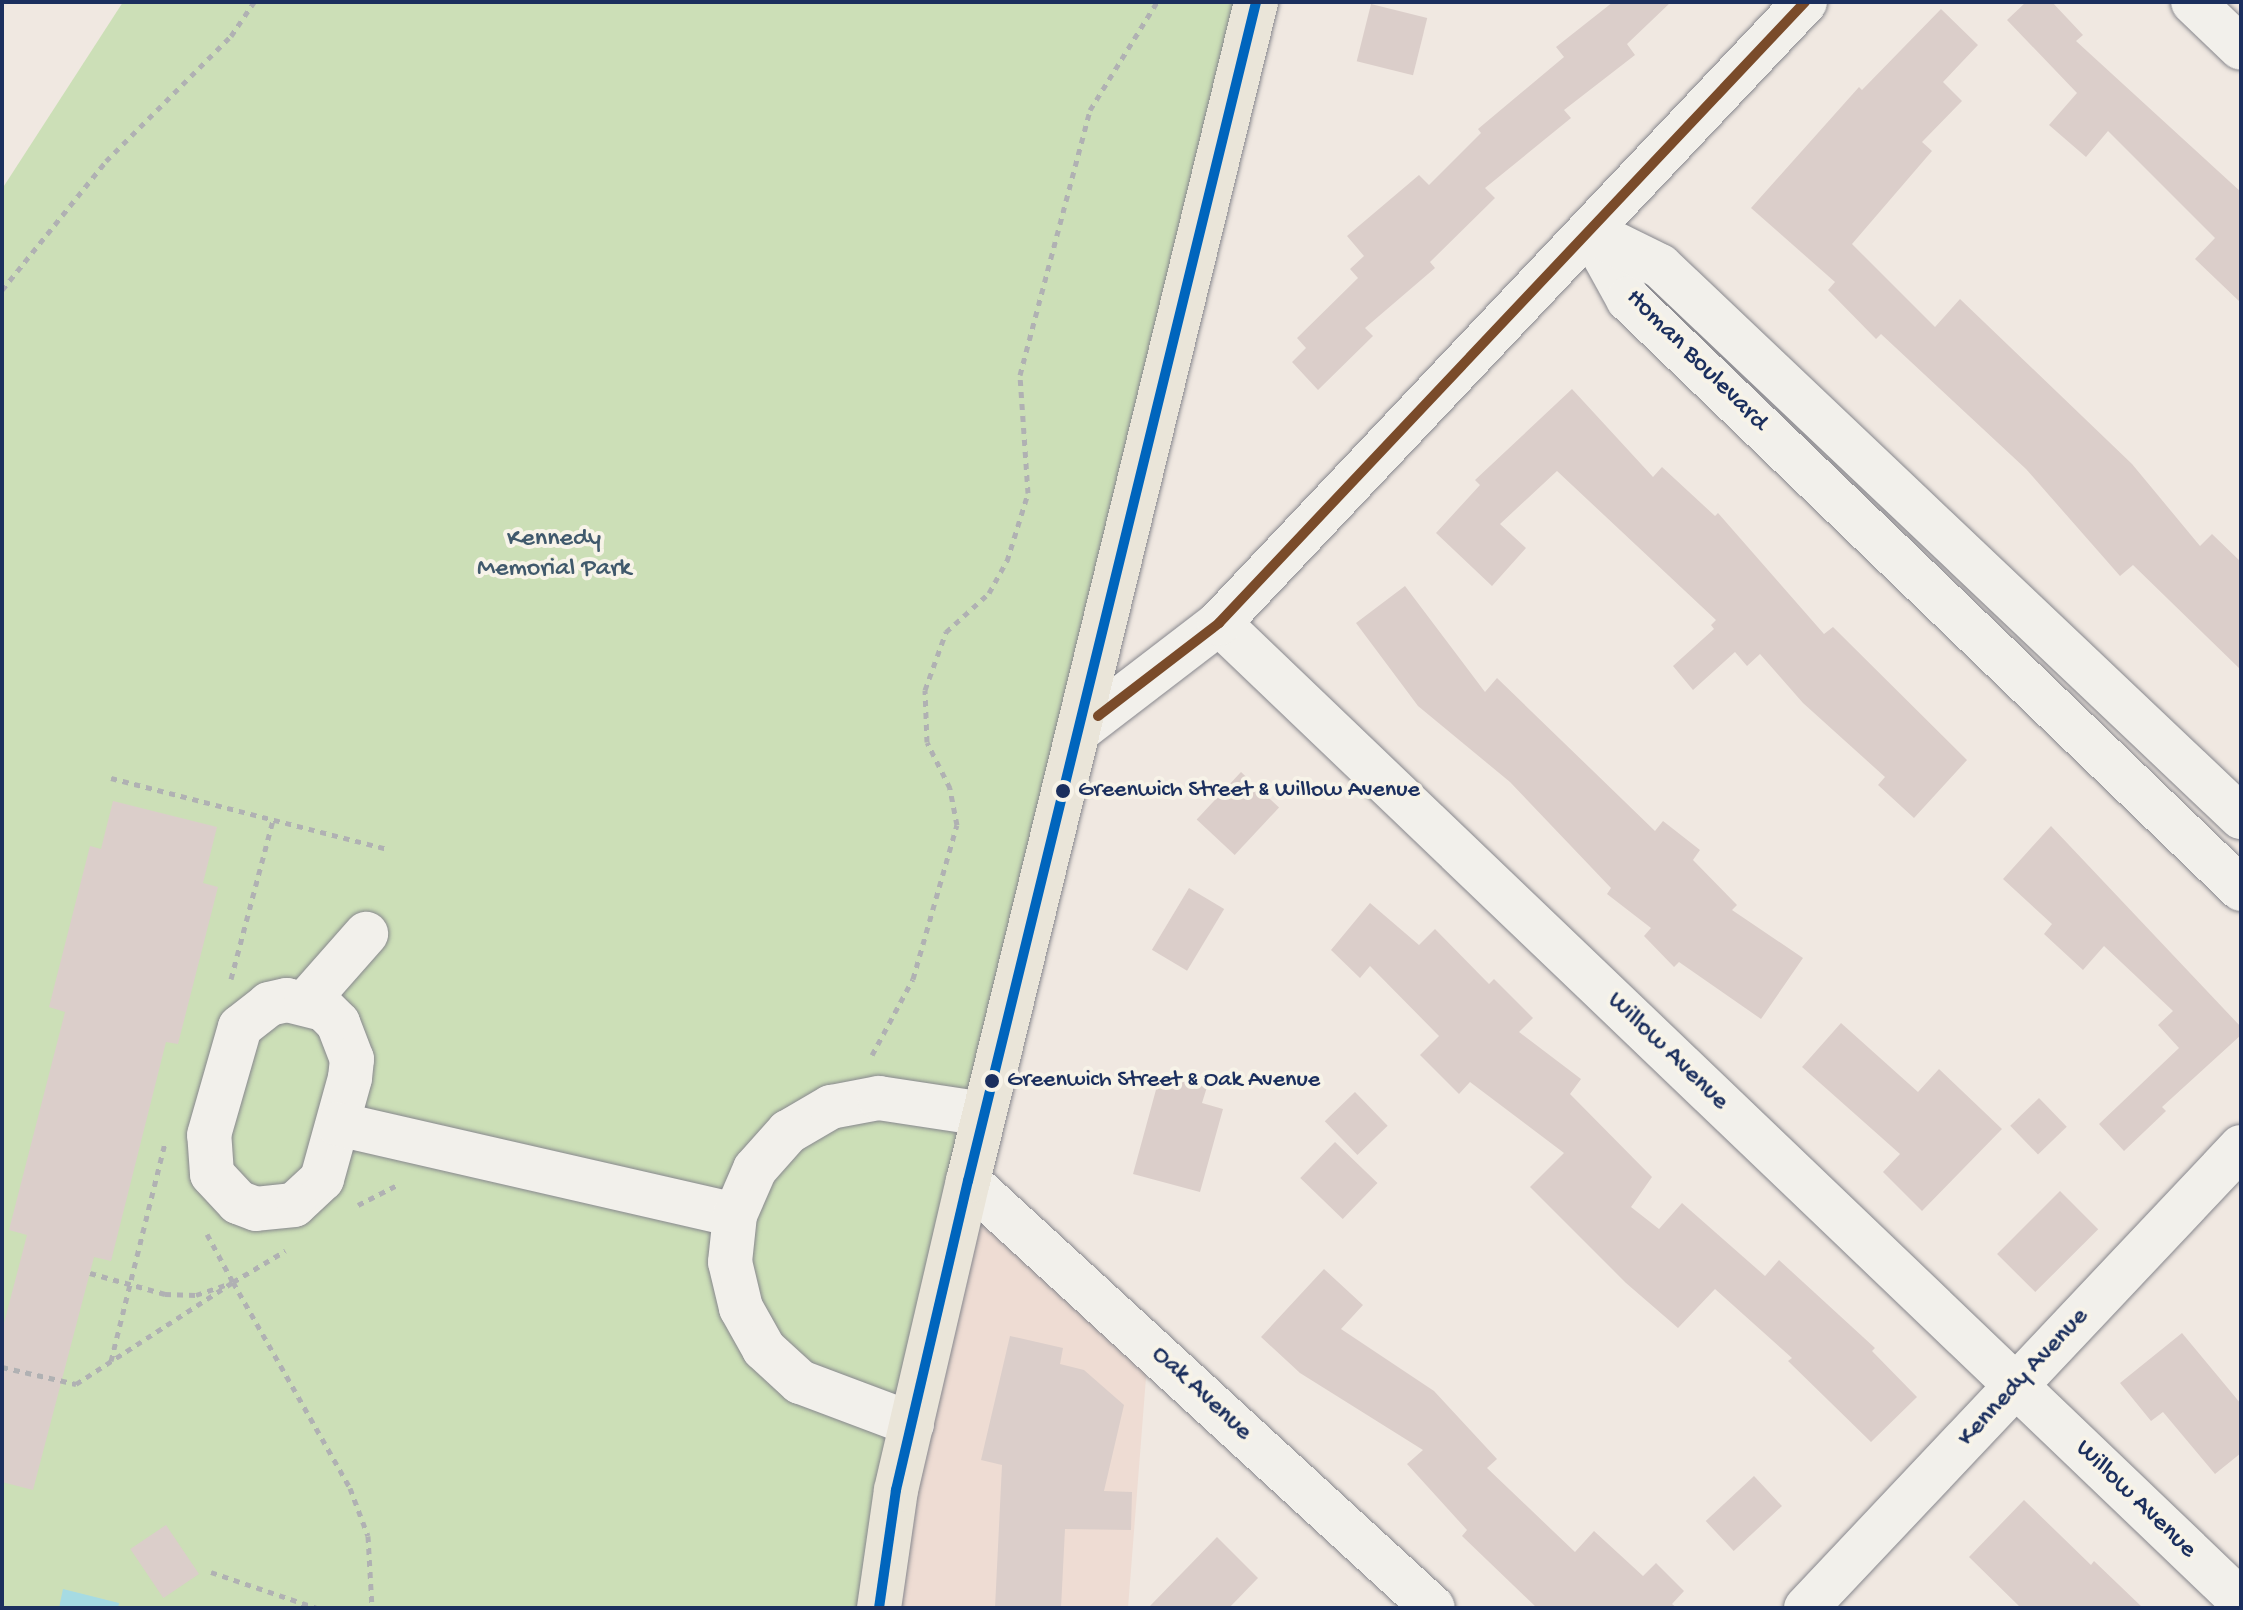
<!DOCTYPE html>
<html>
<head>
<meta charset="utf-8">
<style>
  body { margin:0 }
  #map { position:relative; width:2243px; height:1610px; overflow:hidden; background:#f0e8e1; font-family:"Gochi Hand",sans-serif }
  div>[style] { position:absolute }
  .built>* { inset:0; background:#eedcd3 }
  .green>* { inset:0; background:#ccdfb7 }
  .water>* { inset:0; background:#a6dbe3 }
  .building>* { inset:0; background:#dbceca; transform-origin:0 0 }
  .path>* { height:5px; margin-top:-2.5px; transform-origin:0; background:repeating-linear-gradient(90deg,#b0b1b3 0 6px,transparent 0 12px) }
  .roads { filter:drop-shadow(0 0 2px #87878d) drop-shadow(0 0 2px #87878d) }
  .minor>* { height:44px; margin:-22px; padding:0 22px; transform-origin:22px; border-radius:22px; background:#f2f0eb }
  .major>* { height:44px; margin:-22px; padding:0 22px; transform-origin:22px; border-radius:22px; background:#eae5d9 }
  .bus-1>* { height:10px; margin:-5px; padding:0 5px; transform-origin:5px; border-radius:5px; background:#0065bd }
  .bus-2>* { height:10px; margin:-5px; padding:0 5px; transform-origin:5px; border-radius:5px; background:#7a4b2a }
  .dots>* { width:22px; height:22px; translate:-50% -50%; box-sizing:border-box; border:4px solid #f7f3e8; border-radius:50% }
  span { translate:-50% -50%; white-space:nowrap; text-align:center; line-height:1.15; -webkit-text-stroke:8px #f7f3e8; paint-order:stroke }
  .bus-label { font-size:24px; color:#1b2f5e }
  .left { translate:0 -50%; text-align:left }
  .street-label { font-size:26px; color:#1b2f5e }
  .park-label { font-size:26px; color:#40596c }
  .frame { position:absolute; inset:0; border:4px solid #1b2f5e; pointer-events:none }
</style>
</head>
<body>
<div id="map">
  <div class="built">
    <i style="clip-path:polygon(968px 1181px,1149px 1339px,1128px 1608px,879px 1608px)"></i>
  </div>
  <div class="green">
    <i style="clip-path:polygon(123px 2px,1256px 2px,879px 1608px,2px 1608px,2px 189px)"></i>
  </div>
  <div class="water">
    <i style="clip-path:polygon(63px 1589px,119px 1603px,118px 1608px,59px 1608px)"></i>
  </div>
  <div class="building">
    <i style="clip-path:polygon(1613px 2px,1671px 2px,1627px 44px,1635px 55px,1564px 110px,1571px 118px,1485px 188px,1495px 198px,1430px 262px,1435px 268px,1365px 328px,1373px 336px,1318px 390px,1292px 362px,1306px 348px,1297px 338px,1358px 278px,1350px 269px,1364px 256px,1347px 236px,1419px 175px,1429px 185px,1481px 133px,1478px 129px,1564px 57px,1556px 47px)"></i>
    <i style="clip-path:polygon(2026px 2px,2052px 2px,2083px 35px,2076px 41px,2241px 192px,2241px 303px,2195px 259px,2215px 238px,2108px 131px,2086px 157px,2049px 125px,2077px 93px,2007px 20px)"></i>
    <i style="left:1371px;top:4px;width:58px;height:59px;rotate:14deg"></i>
    <i style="clip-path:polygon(1941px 9px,1978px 45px,1943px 82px,1962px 101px,1922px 142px,1932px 151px,1852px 244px,1935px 327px,1960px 299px,2132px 464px,2200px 546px,2212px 534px,2241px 562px,2241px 670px,2133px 565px,2120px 576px,2026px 469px,1881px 334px,1876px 339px,1828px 290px,1835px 282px,1751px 208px,1859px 87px,1862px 90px)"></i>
    <i style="clip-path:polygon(1572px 389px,1653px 477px,1662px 467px,1715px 516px,1718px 513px,1824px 634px,1833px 627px,1967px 760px,1914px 818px,1878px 785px,1885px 777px,1803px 703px,1760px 654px,1747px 666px,1735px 652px,1693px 690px,1673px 666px,1714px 629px,1711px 625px,1716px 620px,1557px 471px,1500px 524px,1526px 548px,1492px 586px,1436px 533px,1480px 485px,1475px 480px)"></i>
    <i style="clip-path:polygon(1405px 586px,1485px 692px,1497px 678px,1655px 831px,1663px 821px,1700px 850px,1693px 860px,1737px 905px,1732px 910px,1803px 958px,1761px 1019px,1679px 962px,1674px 967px,1644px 936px,1651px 928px,1607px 894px,1611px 888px,1510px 782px,1418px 706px,1356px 623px)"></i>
    <i style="left:1241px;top:772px;width:52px;height:65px;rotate:43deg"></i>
    <i style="clip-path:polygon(113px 801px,217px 827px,203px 883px,218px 887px,178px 1044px,166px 1042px,111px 1261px,94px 1257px,33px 1490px,2px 1482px,2px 1331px,27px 1235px,9px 1230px,65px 1012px,49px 1007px,90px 846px,101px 849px)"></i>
    <i style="clip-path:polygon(2051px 826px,2241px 1027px,2241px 1035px,2162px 1107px,2166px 1111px,2124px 1151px,2099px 1124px,2179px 1048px,2158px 1025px,2173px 1011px,2104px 946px,2083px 970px,2044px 934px,2052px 924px,2003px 879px)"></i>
    <i style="left:1189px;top:888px;width:41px;height:72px;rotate:31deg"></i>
    <i style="clip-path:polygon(1370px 903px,1419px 945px,1435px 929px,1489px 984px,1494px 979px,1533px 1018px,1519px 1032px,1581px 1079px,1570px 1094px,1652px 1177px,1631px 1207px,1659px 1229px,1682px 1203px,1765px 1276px,1779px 1260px,1875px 1348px,1872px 1351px,1917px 1397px,1871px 1442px,1788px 1361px,1792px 1358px,1715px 1289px,1678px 1328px,1626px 1283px,1530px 1187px,1564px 1153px,1470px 1082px,1459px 1094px,1420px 1055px,1439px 1036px,1370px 966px,1360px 978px,1331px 950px)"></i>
    <i style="clip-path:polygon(1841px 1023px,1918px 1092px,1939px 1069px,2002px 1129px,1922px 1211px,1883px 1172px,1900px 1154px,1802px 1067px)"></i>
    <i style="clip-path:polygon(1160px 1075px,1207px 1087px,1202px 1103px,1223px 1109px,1200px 1192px,1133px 1174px)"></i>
    <i style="left:1355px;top:1092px;width:47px;height:42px;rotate:46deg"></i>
    <i style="left:2039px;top:1098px;width:40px;height:40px;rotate:46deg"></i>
    <i style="left:1335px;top:1142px;width:59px;height:50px;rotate:44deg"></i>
    <i style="left:2060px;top:1191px;width:54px;height:89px;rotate:45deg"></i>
    <i style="clip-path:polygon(1324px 1269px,1363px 1305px,1341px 1329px,1434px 1391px,1497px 1459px,1487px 1468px,1575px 1552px,1594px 1531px,1643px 1576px,1656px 1563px,1684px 1591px,1672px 1604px,1677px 1608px,1537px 1608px,1462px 1536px,1467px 1530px,1407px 1464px,1423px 1450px,1300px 1373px,1261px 1337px)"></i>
    <i style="clip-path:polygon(2182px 1333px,2241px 1404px,2241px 1453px,2215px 1474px,2163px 1412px,2151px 1421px,2120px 1383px)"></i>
    <i style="clip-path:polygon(1010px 1336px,1063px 1348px,1060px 1364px,1084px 1370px,1124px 1405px,1104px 1491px,1132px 1492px,1131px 1530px,1065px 1529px,1061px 1608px,995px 1608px,1002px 1465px,981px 1460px)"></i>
    <i style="left:1754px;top:1476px;width:41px;height:66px;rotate:47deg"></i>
    <i style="clip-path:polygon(2024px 1500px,2091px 1565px,2094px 1561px,2143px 1608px,2021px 1608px,1969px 1557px)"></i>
    <i style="left:166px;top:1525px;width:59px;height:43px;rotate:56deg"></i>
    <i style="clip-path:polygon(1217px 1537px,1258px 1578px,1229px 1608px,1148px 1608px)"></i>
  </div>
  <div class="path">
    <i style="left:2px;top:290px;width:166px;rotate:-51.1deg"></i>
    <i style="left:106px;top:161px;width:177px;rotate:-45deg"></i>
    <i style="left:231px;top:36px;width:41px;rotate:-55.9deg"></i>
    <i style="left:111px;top:778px;width:285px;rotate:14.4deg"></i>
    <i style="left:231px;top:979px;width:164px;rotate:-75.2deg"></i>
    <i style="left:872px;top:1055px;width:86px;rotate:-61.7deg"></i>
    <i style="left:913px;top:979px;width:160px;rotate:-74.1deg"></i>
    <i style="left:957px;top:825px;width:38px;rotate:-101deg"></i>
    <i style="left:950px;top:788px;width:51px;rotate:-116.6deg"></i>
    <i style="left:927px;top:742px;width:52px;rotate:-92.2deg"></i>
    <i style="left:925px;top:690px;width:62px;rotate:-70.1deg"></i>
    <i style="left:946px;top:632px;width:58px;rotate:-42.2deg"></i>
    <i style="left:989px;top:593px;width:37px;rotate:-61deg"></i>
    <i style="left:1007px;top:561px;width:71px;rotate:-72.8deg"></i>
    <i style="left:1028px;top:493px;width:118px;rotate:-93.9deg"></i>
    <i style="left:1020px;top:375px;width:274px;rotate:-75.2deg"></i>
    <i style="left:1090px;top:110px;width:127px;rotate:-58.2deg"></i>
    <i style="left:358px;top:1205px;width:44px;rotate:-27.1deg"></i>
    <i style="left:207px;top:1234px;width:55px;rotate:61.6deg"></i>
    <i style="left:90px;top:1273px;width:78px;rotate:15.6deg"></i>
    <i style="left:165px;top:1294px;width:31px;rotate:2deg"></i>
    <i style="left:196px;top:1295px;width:39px;rotate:-19deg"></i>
    <i style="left:233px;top:1282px;width:61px;rotate:-30.8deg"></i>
    <i style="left:111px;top:1361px;width:226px;rotate:-76.1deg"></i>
    <i style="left:2px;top:1367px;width:76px;rotate:12.9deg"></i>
    <i style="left:76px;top:1384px;width:187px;rotate:-33deg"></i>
    <i style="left:233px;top:1282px;width:237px;rotate:60.4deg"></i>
    <i style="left:350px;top:1488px;width:51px;rotate:69.4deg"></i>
    <i style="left:368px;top:1536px;width:72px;rotate:86.8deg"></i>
    <i style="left:211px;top:1572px;width:112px;rotate:18.8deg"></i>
  </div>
  <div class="roads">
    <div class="minor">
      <i style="left:2193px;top:2px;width:66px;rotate:43.8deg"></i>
      <i style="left:1591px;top:232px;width:77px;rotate:61.1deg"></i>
      <i style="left:1628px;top:299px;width:851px;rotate:43.9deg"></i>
      <i style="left:1591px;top:232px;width:77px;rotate:26.2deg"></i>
      <i style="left:1660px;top:266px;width:801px;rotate:43.48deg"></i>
      <i style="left:1219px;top:623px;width:1415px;rotate:43.74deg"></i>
      <i style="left:1081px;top:729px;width:174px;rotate:-37.5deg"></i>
      <i style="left:1219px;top:623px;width:854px;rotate:-46.66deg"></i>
      <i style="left:287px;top:1000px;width:38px;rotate:14deg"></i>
      <i style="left:324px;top:1009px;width:20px;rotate:45deg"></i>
      <i style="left:338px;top:1023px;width:39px;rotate:69deg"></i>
      <i style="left:352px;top:1059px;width:19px;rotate:96deg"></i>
      <i style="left:350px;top:1078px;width:105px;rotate:105.5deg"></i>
      <i style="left:322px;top:1179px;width:38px;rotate:137deg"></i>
      <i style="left:294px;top:1205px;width:38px;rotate:174deg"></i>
      <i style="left:256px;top:1209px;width:19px;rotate:-159deg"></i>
      <i style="left:238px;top:1202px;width:38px;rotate:-133deg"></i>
      <i style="left:212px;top:1174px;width:39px;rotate:-94deg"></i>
      <i style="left:209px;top:1135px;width:112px;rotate:-74deg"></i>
      <i style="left:240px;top:1027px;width:37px;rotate:-38deg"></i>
      <i style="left:269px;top:1004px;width:18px;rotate:-13deg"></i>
      <i style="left:306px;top:1002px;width:91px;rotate:-48.6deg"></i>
      <i style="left:338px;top:1124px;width:407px;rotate:12.9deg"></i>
      <i style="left:968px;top:1181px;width:631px;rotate:42.56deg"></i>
      <i style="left:912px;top:1424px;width:120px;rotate:-159.4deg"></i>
      <i style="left:800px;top:1382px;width:49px;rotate:-137.5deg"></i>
      <i style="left:764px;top:1349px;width:47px;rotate:-119.3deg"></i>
      <i style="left:741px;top:1308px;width:47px;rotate:-103.4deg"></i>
      <i style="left:730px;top:1262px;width:47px;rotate:-83.9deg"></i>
      <i style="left:735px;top:1215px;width:50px;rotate:-66.5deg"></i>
      <i style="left:755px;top:1169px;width:50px;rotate:-48.3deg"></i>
      <i style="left:788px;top:1132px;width:50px;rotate:-30.2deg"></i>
      <i style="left:831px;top:1107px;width:49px;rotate:-10.6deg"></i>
      <i style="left:879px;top:1098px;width:106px;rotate:8.7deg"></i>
      <i style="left:1806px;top:1608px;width:634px;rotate:-46.66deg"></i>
    </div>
    <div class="major">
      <i style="left:879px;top:1608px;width:119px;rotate:-81.8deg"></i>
      <i style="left:896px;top:1490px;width:317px;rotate:-76.9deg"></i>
      <i style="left:968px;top:1181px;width:1214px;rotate:-76.27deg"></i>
    </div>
  </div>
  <div class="bus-1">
    <i style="left:879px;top:1608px;width:119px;rotate:-81.8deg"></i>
    <i style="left:896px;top:1490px;width:317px;rotate:-76.9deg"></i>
    <i style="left:968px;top:1181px;width:1214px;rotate:-76.27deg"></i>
  </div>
  <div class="bus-2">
    <i style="left:1098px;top:716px;width:153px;rotate:-37.5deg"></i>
    <i style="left:1219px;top:623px;width:854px;rotate:-46.66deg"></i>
  </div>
  <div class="dots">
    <i style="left:1063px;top:791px;background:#1b2f5e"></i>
    <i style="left:992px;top:1081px;background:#1b2f5e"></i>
  </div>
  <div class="bus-label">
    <span class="left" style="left:1078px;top:791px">Greenwich Street &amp; Willow Avenue</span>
    <span class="left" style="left:1007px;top:1081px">Greenwich Street &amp; Oak Avenue</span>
  </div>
  <div class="street-label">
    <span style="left:1696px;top:361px;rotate:45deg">Homan Boulevard</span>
    <span style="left:1667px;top:1052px;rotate:44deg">Willow Avenue</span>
    <span style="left:2024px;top:1378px;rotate:-47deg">Kennedy Avenue</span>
    <span style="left:1201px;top:1394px;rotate:43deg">Oak Avenue</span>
    <span style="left:2135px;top:1500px;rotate:44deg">Willow Avenue</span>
  </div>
  <div class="park-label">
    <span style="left:554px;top:555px">Kennedy<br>Memorial Park</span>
  </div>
  <div class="frame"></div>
</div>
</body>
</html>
